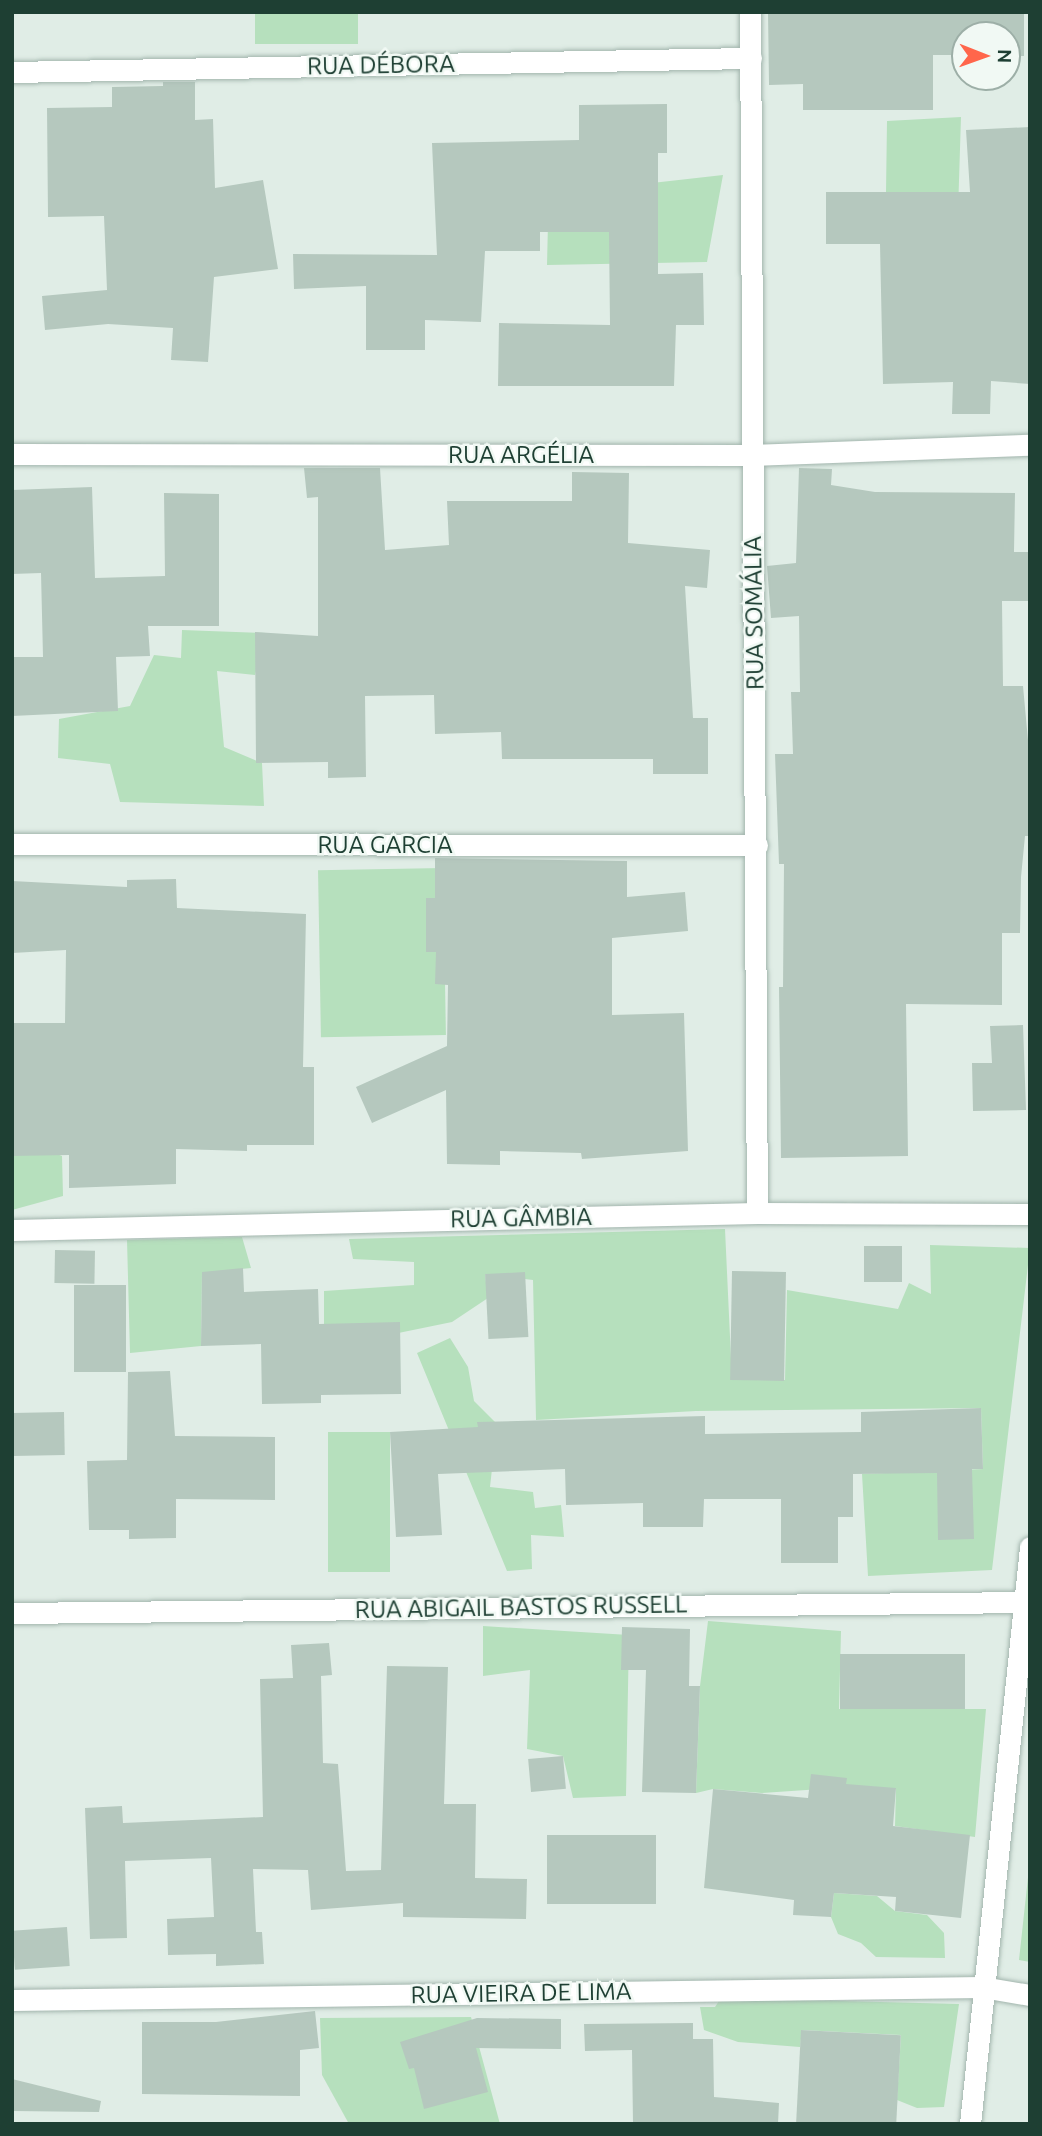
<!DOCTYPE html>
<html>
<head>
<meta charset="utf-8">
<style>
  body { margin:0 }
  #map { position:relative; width:1042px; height:2136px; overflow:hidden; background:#e0ede6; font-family:Ubuntu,sans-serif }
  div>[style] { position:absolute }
  .green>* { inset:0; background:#b6e0bd; transform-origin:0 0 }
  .building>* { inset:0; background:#b5c8be; transform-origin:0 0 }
  .roads { filter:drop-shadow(0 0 2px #a2b5ad) drop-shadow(0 0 2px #a2b5ad) }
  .minor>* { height:21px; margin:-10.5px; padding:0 10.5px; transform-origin:10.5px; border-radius:10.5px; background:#fff }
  span { translate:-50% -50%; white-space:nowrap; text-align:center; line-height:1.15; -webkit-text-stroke:5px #f1f9f4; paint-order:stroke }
  .street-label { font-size:24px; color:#1e3f33 }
  .frame { position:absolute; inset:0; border:14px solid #1e3f33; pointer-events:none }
  .north { position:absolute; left:951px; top:21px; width:70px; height:70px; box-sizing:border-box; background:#f1f9f4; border:2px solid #9dafa7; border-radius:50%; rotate:91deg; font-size:19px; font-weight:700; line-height:28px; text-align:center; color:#1e3f33 }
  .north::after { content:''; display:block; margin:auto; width:24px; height:32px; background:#ff664b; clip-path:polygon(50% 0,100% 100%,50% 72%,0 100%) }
</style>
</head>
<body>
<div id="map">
  <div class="green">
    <i style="left:255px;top:12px;width:103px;height:32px"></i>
    <i style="clip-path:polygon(961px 117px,957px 244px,938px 244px,938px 192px,886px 192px,887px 121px)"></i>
    <i style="clip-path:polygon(723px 175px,707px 262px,547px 265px,549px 181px,652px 183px)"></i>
    <i style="clip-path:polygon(182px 630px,266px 633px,255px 675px,217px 671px,224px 747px,262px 763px,264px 806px,120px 802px,110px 764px,58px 758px,59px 719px,130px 706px,154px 655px,181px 658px)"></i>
    <i style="left:443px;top:868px;width:167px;height:125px;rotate:89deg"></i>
    <i style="clip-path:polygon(12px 1136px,62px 1156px,63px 1196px,12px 1210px)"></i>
    <i style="clip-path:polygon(725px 1229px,732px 1380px,785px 1380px,787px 1290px,898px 1309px,909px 1283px,931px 1294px,930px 1245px,1030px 1248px,992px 1570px,868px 1576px,862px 1474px,983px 1469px,981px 1408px,696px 1411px,536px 1420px,533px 1280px,485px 1274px,488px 1298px,452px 1322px,374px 1338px,324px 1384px,324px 1291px,414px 1285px,414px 1262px,353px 1259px,349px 1239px)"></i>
    <i style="clip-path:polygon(242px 1237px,251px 1268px,202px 1273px,201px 1346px,130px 1353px,127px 1240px)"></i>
    <i style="clip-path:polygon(450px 1338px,468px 1367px,474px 1401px,497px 1424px,490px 1487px,533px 1492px,535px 1508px,561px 1505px,564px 1537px,531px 1535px,532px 1569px,507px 1571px,417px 1353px)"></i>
    <i style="left:328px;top:1432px;width:62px;height:140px"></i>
    <i style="clip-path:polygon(708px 1621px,841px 1631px,839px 1709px,986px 1709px,975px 1837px,895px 1826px,896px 1789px,865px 1786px,762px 1793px,713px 1789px,696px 1793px,700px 1686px)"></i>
    <i style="clip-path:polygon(483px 1626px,629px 1635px,626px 1796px,573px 1798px,563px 1756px,527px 1749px,530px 1670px,483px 1676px)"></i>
    <i style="clip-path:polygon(1030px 1859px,1030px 1962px,1019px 1960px)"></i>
    <i style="clip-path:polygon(834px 1893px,877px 1896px,895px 1911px,927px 1915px,944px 1933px,945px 1958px,876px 1957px,861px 1943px,838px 1934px,831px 1917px)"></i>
    <i style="clip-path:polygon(721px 1998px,959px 2004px,944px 2107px,917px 2108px,897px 2100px,901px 2035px,802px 2030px,800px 2047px,738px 2042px,704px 2030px,700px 2007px,715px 2007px)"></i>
    <i style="clip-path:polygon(471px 2017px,500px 2124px,349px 2124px,322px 2075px,320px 2018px)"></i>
  </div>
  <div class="building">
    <i style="clip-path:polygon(768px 12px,1024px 12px,1024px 56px,1007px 56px,1007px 35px,965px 35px,965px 55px,933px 55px,933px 110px,803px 110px,803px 84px,769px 85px)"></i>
    <i style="clip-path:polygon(163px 82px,195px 82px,195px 120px,213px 119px,215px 188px,263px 180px,278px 269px,214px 277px,208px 362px,171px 360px,173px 328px,108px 324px,45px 330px,42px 296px,107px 290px,104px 216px,48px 217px,47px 108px,112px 107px,112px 87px,163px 86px)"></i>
    <i style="clip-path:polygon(667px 104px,667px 153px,658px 153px,658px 274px,703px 273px,704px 325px,676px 325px,674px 386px,498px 386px,499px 323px,610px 325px,609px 232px,540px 232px,540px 251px,485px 251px,481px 322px,425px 320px,425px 350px,366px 350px,366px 286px,294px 289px,293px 254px,437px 255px,432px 143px,579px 140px,579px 105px)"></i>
    <i style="clip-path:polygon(1030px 127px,1030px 384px,991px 381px,990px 414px,952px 414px,953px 382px,883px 384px,880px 244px,826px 244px,826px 192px,970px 192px,966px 130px)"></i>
    <i style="clip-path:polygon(304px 468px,380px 468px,385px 550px,449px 545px,447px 501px,572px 501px,572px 472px,629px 473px,628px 543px,710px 550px,707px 588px,685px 586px,693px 718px,708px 718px,708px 774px,653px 774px,653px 759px,502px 759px,501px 732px,435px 734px,434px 695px,365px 696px,366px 777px,328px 778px,328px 762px,256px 763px,255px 632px,318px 636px,318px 497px,307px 498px)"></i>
    <i style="clip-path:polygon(799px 468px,832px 469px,831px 485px,875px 492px,1015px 493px,1014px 552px,1030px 552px,1030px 601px,1002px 601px,1003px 686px,1023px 686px,1030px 762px,1030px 836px,1025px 836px,1021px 877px,1020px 933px,1002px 933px,1002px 1005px,906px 1004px,908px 1156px,781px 1158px,779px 987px,783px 987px,784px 864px,779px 864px,775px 754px,793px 754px,791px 692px,800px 692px,799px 616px,771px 618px,767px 566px,796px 563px)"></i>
    <i style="clip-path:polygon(92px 487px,95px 578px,165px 576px,164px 493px,219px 494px,219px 626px,148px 626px,150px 656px,116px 657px,118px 711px,12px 716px,12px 657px,43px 657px,41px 573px,12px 574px,12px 490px)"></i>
    <i style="clip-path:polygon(435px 858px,627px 861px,627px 897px,685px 892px,688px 931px,612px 938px,612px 1015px,684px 1013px,688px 1151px,582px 1159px,581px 1153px,500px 1151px,500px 1165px,447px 1164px,446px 1090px,372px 1123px,356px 1087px,447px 1046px,448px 985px,435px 984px,436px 952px,426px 952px,426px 898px,435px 898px)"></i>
    <i style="clip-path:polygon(176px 879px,177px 908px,306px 914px,303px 1067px,314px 1067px,314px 1145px,247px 1145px,247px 1151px,176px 1149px,176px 1184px,69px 1188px,69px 1155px,12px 1156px,12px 1023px,65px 1023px,66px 950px,12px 953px,12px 881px,127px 887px,127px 880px)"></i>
    <i style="clip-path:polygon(1023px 1025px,1026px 1110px,973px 1111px,972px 1063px,992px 1063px,990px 1026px)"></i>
    <i style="left:902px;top:1246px;width:36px;height:38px;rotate:90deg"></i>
    <i style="left:55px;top:1250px;width:40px;height:33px;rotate:1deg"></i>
    <i style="clip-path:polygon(243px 1268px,244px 1292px,318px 1289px,319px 1324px,400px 1322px,401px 1394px,321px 1395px,321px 1403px,262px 1404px,261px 1344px,201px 1346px,202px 1272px)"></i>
    <i style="left:732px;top:1271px;width:54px;height:109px;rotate:1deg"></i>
    <i style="left:525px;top:1272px;width:65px;height:40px;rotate:87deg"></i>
    <i style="left:126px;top:1285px;width:87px;height:52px;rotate:90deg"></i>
    <i style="clip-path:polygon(170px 1371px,175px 1436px,275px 1437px,275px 1500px,176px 1499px,176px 1538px,129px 1539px,129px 1530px,89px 1530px,87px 1461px,127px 1460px,128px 1372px)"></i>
    <i style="clip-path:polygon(981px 1408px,983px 1469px,972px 1469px,974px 1539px,938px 1540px,937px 1473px,853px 1474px,853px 1517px,838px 1517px,838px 1563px,781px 1563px,781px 1499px,704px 1499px,703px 1527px,643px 1527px,643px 1503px,566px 1505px,565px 1469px,438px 1474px,442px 1535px,396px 1537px,390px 1432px,478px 1427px,477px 1422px,705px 1416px,705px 1434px,861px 1432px,861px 1412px)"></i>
    <i style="left:64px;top:1412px;width:43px;height:52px;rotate:89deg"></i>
    <i style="clip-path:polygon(622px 1627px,690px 1629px,689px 1686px,700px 1686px,696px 1793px,642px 1792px,646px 1670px,621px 1670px)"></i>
    <i style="clip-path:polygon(329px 1643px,332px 1675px,321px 1676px,323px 1763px,338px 1764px,346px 1871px,381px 1870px,387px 1666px,448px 1667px,444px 1804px,476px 1804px,475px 1878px,527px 1879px,526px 1919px,403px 1917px,403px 1903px,311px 1910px,308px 1870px,253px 1869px,256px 1932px,262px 1932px,264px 1964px,216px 1966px,216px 1954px,168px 1955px,167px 1919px,214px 1917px,211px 1858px,125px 1861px,127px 1938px,90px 1939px,85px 1808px,122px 1806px,123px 1823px,263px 1817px,260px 1679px,293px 1678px,291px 1645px)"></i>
    <i style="left:840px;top:1654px;width:125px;height:55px"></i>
    <i style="left:563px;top:1756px;width:33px;height:35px;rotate:85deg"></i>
    <i style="clip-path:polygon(811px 1774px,847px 1778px,846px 1784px,896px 1788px,893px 1826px,970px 1835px,961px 1918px,895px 1911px,896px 1897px,834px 1893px,831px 1917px,793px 1915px,794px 1900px,704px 1888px,713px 1789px,808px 1798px)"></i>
    <i style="left:547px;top:1835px;width:109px;height:69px"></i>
    <i style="left:67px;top:1927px;width:39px;height:55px;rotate:86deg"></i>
    <i style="clip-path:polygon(315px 2011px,319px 2048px,300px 2050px,300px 2096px,142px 2094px,142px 2022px,216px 2022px)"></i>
    <i style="clip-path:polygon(477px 2018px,561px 2019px,561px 2049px,476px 2048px,488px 2092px,424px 2109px,414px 2068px,409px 2069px,400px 2042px)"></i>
    <i style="clip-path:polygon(693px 2023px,693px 2039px,713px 2039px,714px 2097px,779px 2103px,778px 2124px,633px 2124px,632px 2050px,585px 2051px,584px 2024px)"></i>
    <i style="left:801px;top:2030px;width:100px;height:94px;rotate:3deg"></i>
    <i style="clip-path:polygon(12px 2079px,101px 2101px,99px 2112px,12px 2111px)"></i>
  </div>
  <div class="roads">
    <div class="minor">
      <i style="left:750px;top:12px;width:1201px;rotate:89.67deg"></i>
      <i style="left:12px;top:72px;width:739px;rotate:-1.09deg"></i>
      <i style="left:12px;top:454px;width:739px;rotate:0.08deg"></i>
      <i style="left:751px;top:455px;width:279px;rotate:-2.1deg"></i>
      <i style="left:12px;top:844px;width:745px;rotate:0.08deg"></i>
      <i style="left:12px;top:1230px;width:745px;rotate:-1.31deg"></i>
      <i style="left:757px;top:1213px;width:273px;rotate:0.2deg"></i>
      <i style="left:12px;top:1613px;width:1018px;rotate:-0.62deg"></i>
      <i style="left:12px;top:2000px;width:970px;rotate:-0.77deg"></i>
      <i style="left:982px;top:1987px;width:49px;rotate:9.5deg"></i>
      <i style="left:970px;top:2124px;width:580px;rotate:-84.06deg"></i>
    </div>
  </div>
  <div class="street-label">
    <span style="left:381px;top:65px;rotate:-1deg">RUA DÉBORA</span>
    <span style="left:521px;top:455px">RUA ARGÉLIA</span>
    <span style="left:754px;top:613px;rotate:-91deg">RUA SOMÁLIA</span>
    <span style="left:385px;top:845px">RUA GARCIA</span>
    <span style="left:521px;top:1218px;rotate:-1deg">RUA GÂMBIA</span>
    <span style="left:521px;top:1607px;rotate:-1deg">RUA ABIGAIL BASTOS RUSSELL</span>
    <span style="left:521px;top:1993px;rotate:-1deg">RUA VIEIRA DE LIMA</span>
  </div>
  <div class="frame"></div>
  <div class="north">N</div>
</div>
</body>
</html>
